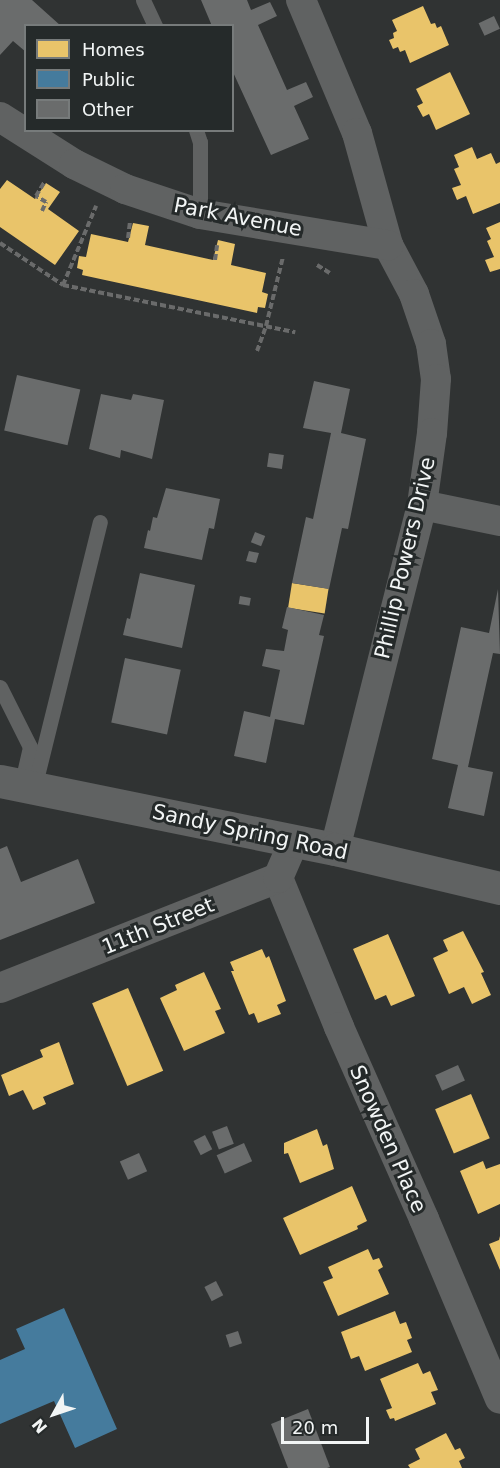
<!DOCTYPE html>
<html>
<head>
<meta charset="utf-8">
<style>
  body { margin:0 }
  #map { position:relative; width:500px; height:1468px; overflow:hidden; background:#303333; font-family:"DejaVu Sans",sans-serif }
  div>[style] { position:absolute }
  .homes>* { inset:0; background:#e9c46a; transform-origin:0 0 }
  .public>* { inset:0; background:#457b9d }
  .building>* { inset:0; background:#6a6c6c; transform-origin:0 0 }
  .path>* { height:4px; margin-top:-2px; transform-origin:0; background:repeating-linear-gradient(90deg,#6a6b6b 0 6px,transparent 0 9px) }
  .service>* { height:15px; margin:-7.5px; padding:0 7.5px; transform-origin:7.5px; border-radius:7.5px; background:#606262 }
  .minor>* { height:30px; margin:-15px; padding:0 15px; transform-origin:15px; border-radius:15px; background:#606262 }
  .tertiary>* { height:33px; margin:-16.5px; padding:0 16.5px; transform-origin:16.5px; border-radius:16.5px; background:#606262 }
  span { translate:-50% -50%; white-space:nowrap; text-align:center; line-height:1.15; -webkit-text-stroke:6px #252a2a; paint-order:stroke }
  .street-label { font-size:21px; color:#f2f5f5 }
  .legend { position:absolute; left:24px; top:24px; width:210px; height:108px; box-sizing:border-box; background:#252a2a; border:2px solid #777b7b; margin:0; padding:8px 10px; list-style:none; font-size:18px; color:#f2f5f5 }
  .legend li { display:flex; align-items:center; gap:12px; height:30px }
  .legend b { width:30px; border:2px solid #777b7b }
  .north { position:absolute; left:24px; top:1384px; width:60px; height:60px; -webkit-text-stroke:4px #252a2a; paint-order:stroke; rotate:230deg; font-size:16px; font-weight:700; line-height:24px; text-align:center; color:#f2f5f5 }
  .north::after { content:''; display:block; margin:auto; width:21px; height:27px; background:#f2f5f5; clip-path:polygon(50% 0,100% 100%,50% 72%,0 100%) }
  .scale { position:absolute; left:281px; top:1417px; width:88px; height:27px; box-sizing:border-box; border:3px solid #f2f5f5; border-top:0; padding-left:8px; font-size:18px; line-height:21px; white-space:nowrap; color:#f2f5f5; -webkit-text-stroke:4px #252a2a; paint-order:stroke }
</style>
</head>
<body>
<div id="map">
  <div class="homes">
    <i style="clip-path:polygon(423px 6px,431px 24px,435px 23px,437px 28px,441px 26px,449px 45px,410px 63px,405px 50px,400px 52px,398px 47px,393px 49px,389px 40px,394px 38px,393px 33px,397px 31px,392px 20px)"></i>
    <i style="clip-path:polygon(450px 72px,470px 114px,436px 130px,429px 114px,423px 117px,417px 106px,423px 103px,416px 89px)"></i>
    <i style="clip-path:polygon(472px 147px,477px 159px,491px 153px,496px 164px,500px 162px,500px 203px,473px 214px,466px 196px,457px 200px,452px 188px,461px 185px,454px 169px,459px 167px,454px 155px)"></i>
    <i style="clip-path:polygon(7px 180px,35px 199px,46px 183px,60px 192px,48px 209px,79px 231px,55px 265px,0 227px,0 189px)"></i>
    <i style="clip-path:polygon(500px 222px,500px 269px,490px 272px,485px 260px,494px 257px,487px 241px,491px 239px,486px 228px)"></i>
    <i style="clip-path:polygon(133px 223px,149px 226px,145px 245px,213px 260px,218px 240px,235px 244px,231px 265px,266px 273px,262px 292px,268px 294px,265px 308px,258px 307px,257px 313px,82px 275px,83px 270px,77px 268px,79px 256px,86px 257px,91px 234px,128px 242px)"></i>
    <i style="left:292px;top:583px;width:37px;height:25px;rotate:9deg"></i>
    <i style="clip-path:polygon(463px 931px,484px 972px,481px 973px,491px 995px,472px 1004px,464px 987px,449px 994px,433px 958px,448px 951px,443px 940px)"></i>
    <i style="clip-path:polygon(388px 934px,415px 996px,391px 1006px,386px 995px,375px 1000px,353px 949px)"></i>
    <i style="clip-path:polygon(262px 949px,266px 958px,269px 956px,286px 1001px,277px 1005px,281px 1014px,258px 1023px,254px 1013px,249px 1015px,231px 971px,234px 971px,230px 962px)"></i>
    <i style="clip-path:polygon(204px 972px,221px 1009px,215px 1011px,225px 1033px,184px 1051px,160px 998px,177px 990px,175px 985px)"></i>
    <i style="left:128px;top:988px;width:90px;height:39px;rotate:67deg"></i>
    <i style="clip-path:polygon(59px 1042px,74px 1084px,43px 1097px,46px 1104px,33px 1110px,23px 1090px,9px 1096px,1px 1075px,43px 1057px,40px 1050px)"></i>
    <i style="left:471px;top:1094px;width:48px;height:39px;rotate:67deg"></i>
    <i style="clip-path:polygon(317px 1129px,323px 1146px,327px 1144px,334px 1169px,300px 1183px,288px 1153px,284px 1154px,284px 1143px)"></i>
    <i style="clip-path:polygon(483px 1161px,486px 1169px,500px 1164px,500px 1204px,478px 1214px,460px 1171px)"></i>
    <i style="clip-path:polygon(352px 1186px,367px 1221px,357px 1226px,358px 1229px,300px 1255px,283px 1218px)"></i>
    <i style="clip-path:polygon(500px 1236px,500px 1270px,489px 1244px,499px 1240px)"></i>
    <i style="clip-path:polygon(368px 1249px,373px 1260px,379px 1258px,383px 1267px,378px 1270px,389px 1294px,338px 1316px,323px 1282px,333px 1278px,328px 1267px)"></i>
    <i style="clip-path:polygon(395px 1311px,400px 1324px,406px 1322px,412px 1338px,407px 1340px,412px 1352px,365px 1371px,359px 1356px,351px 1359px,341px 1332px)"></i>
    <i style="clip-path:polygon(418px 1363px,423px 1374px,430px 1371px,438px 1390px,431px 1392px,436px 1404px,395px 1421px,394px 1418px,390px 1419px,386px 1410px,392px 1408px,380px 1379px)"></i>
    <i style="clip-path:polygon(446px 1433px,455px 1450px,460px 1448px,465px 1458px,459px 1461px,462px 1468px,410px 1468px,408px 1465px,420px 1459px,415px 1449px)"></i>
  </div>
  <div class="public">
    <i style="clip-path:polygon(64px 1308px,117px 1429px,75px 1448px,54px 1401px,0 1424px,0 1360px,25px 1349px,16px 1329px)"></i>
  </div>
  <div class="building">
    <i style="clip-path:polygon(0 0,32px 0,61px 26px,26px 26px,26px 52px,13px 41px,0 55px)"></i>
    <i style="clip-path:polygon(201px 0,247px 0,251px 10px,270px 2px,277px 16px,258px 25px,287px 90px,306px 82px,313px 97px,294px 106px,309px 139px,271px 155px,232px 70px,232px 26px,212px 26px)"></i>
    <i style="left:494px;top:16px;width:14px;height:17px;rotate:65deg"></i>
    <i style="left:17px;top:375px;width:65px;height:57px;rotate:13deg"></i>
    <i style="clip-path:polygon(314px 381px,350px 389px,341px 433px,366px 439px,348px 529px,342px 528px,329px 589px,292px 583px,306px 517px,313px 519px,331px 433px,303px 428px)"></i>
    <i style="clip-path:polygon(101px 394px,131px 400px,133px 394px,164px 400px,152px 459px,121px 450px,120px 458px,89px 449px)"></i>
    <i style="left:269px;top:453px;width:15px;height:14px;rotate:8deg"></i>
    <i style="clip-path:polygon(166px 488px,220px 499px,214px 529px,209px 528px,202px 560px,144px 548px,148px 530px,150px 531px,153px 517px,157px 518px)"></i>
    <i style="left:255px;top:532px;width:11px;height:11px;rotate:22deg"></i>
    <i style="clip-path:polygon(249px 551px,259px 553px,256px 563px,246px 561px)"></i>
    <i style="clip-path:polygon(140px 573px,195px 585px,182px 648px,123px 635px,127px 618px,130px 619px)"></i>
    <i style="clip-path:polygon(498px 589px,500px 654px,493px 653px,468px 767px,493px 772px,484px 816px,448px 808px,458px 765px,432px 759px,461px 627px,489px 633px)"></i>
    <i style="left:240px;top:596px;width:11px;height:8px;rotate:10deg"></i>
    <i style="clip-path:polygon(287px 607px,324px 615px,319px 635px,324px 636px,304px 725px,275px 719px,266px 763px,234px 756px,244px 711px,270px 717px,280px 670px,262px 666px,266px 649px,284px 651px,288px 630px,282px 628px)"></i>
    <i style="left:125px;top:658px;width:57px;height:66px;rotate:12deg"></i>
    <i style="clip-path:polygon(7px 846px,21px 882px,78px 859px,95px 903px,0 940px,0 849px)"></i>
    <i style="left:458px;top:1065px;width:17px;height:25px;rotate:66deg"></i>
    <i style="left:227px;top:1126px;width:19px;height:16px;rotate:69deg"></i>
    <i style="left:205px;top:1135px;width:16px;height:13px;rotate:63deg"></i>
    <i style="left:244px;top:1143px;width:20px;height:30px;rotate:66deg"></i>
    <i style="left:139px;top:1153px;width:20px;height:21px;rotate:66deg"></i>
    <i style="left:216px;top:1281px;width:16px;height:13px;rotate:63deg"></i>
    <i style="left:238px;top:1331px;width:13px;height:13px;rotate:72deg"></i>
    <i style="clip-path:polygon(308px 1409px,330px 1467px,327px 1468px,288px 1468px,271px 1424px)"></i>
  </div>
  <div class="path">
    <i style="left:42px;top:211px;width:10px;rotate:-66deg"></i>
    <i style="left:46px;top:202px;width:12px;rotate:-149deg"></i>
    <i style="left:36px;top:196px;width:17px;rotate:-59deg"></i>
    <i style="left:128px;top:238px;width:17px;rotate:-83deg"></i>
    <i style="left:0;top:243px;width:76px;rotate:33.7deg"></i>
    <i style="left:63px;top:285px;width:237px;rotate:11.5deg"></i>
    <i style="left:215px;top:260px;width:15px;rotate:-82deg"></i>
    <i style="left:317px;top:265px;width:15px;rotate:32deg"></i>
    <i style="left:63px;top:285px;width:86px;rotate:-67.3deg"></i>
    <i style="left:257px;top:351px;width:27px;rotate:-70deg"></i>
    <i style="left:266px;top:326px;width:71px;rotate:-76.2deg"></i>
  </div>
  <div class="service">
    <i style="left:143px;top:0;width:29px;rotate:65deg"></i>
    <i style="left:196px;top:130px;width:13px;rotate:72deg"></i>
    <i style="left:200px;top:142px;width:72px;rotate:90deg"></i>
    <i style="left:0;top:687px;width:67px;rotate:63.4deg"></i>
    <i style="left:30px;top:747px;width:39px;rotate:103deg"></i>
    <i style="left:34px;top:788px;width:274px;rotate:-76.1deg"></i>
  </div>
  <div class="minor">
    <i style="left:301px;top:0;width:144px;rotate:67.2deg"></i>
    <i style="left:357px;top:133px;width:116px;rotate:74.5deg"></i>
    <i style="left:388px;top:245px;width:55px;rotate:62deg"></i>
    <i style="left:414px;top:294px;width:53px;rotate:71.2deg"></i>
    <i style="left:431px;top:344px;width:35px;rotate:82deg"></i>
    <i style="left:436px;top:379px;width:54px;rotate:94.2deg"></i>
    <i style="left:432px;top:433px;width:73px;rotate:97.9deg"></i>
    <i style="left:422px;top:505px;width:355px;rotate:104.2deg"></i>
    <i style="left:0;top:117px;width:88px;rotate:32.4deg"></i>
    <i style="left:74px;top:164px;width:57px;rotate:26.1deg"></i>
    <i style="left:125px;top:189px;width:79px;rotate:18.4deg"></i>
    <i style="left:200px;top:214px;width:191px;rotate:9.4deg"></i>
    <i style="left:422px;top:505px;width:80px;rotate:11.6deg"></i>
    <i style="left:278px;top:878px;width:161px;rotate:67.7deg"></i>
    <i style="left:339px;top:1027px;width:210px;rotate:66.1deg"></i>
    <i style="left:424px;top:1219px;width:195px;rotate:67.1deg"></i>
    <i style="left:0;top:988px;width:299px;rotate:-21.6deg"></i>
    <i style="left:278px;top:878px;width:40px;rotate:-66.6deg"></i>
  </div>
  <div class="tertiary">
    <i style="left:0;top:781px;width:342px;rotate:11.5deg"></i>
    <i style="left:335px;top:849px;width:170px;rotate:13.3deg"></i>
  </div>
  <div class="street-label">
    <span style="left:238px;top:217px;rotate:11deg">Park Avenue</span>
    <span style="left:405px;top:558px;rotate:-77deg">Phillip Powers Drive</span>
    <span style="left:250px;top:832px;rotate:12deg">Sandy Spring Road</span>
    <span style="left:158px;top:926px;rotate:-22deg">11th Street</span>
    <span style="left:388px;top:1139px;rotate:66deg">Snowden Place</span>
  </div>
  <ul class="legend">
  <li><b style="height:16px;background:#e9c46a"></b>Homes</li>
  <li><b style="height:16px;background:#457b9d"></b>Public</li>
  <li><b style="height:16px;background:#6a6c6c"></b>Other</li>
  </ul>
  <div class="north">N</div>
  <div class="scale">20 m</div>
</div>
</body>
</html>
